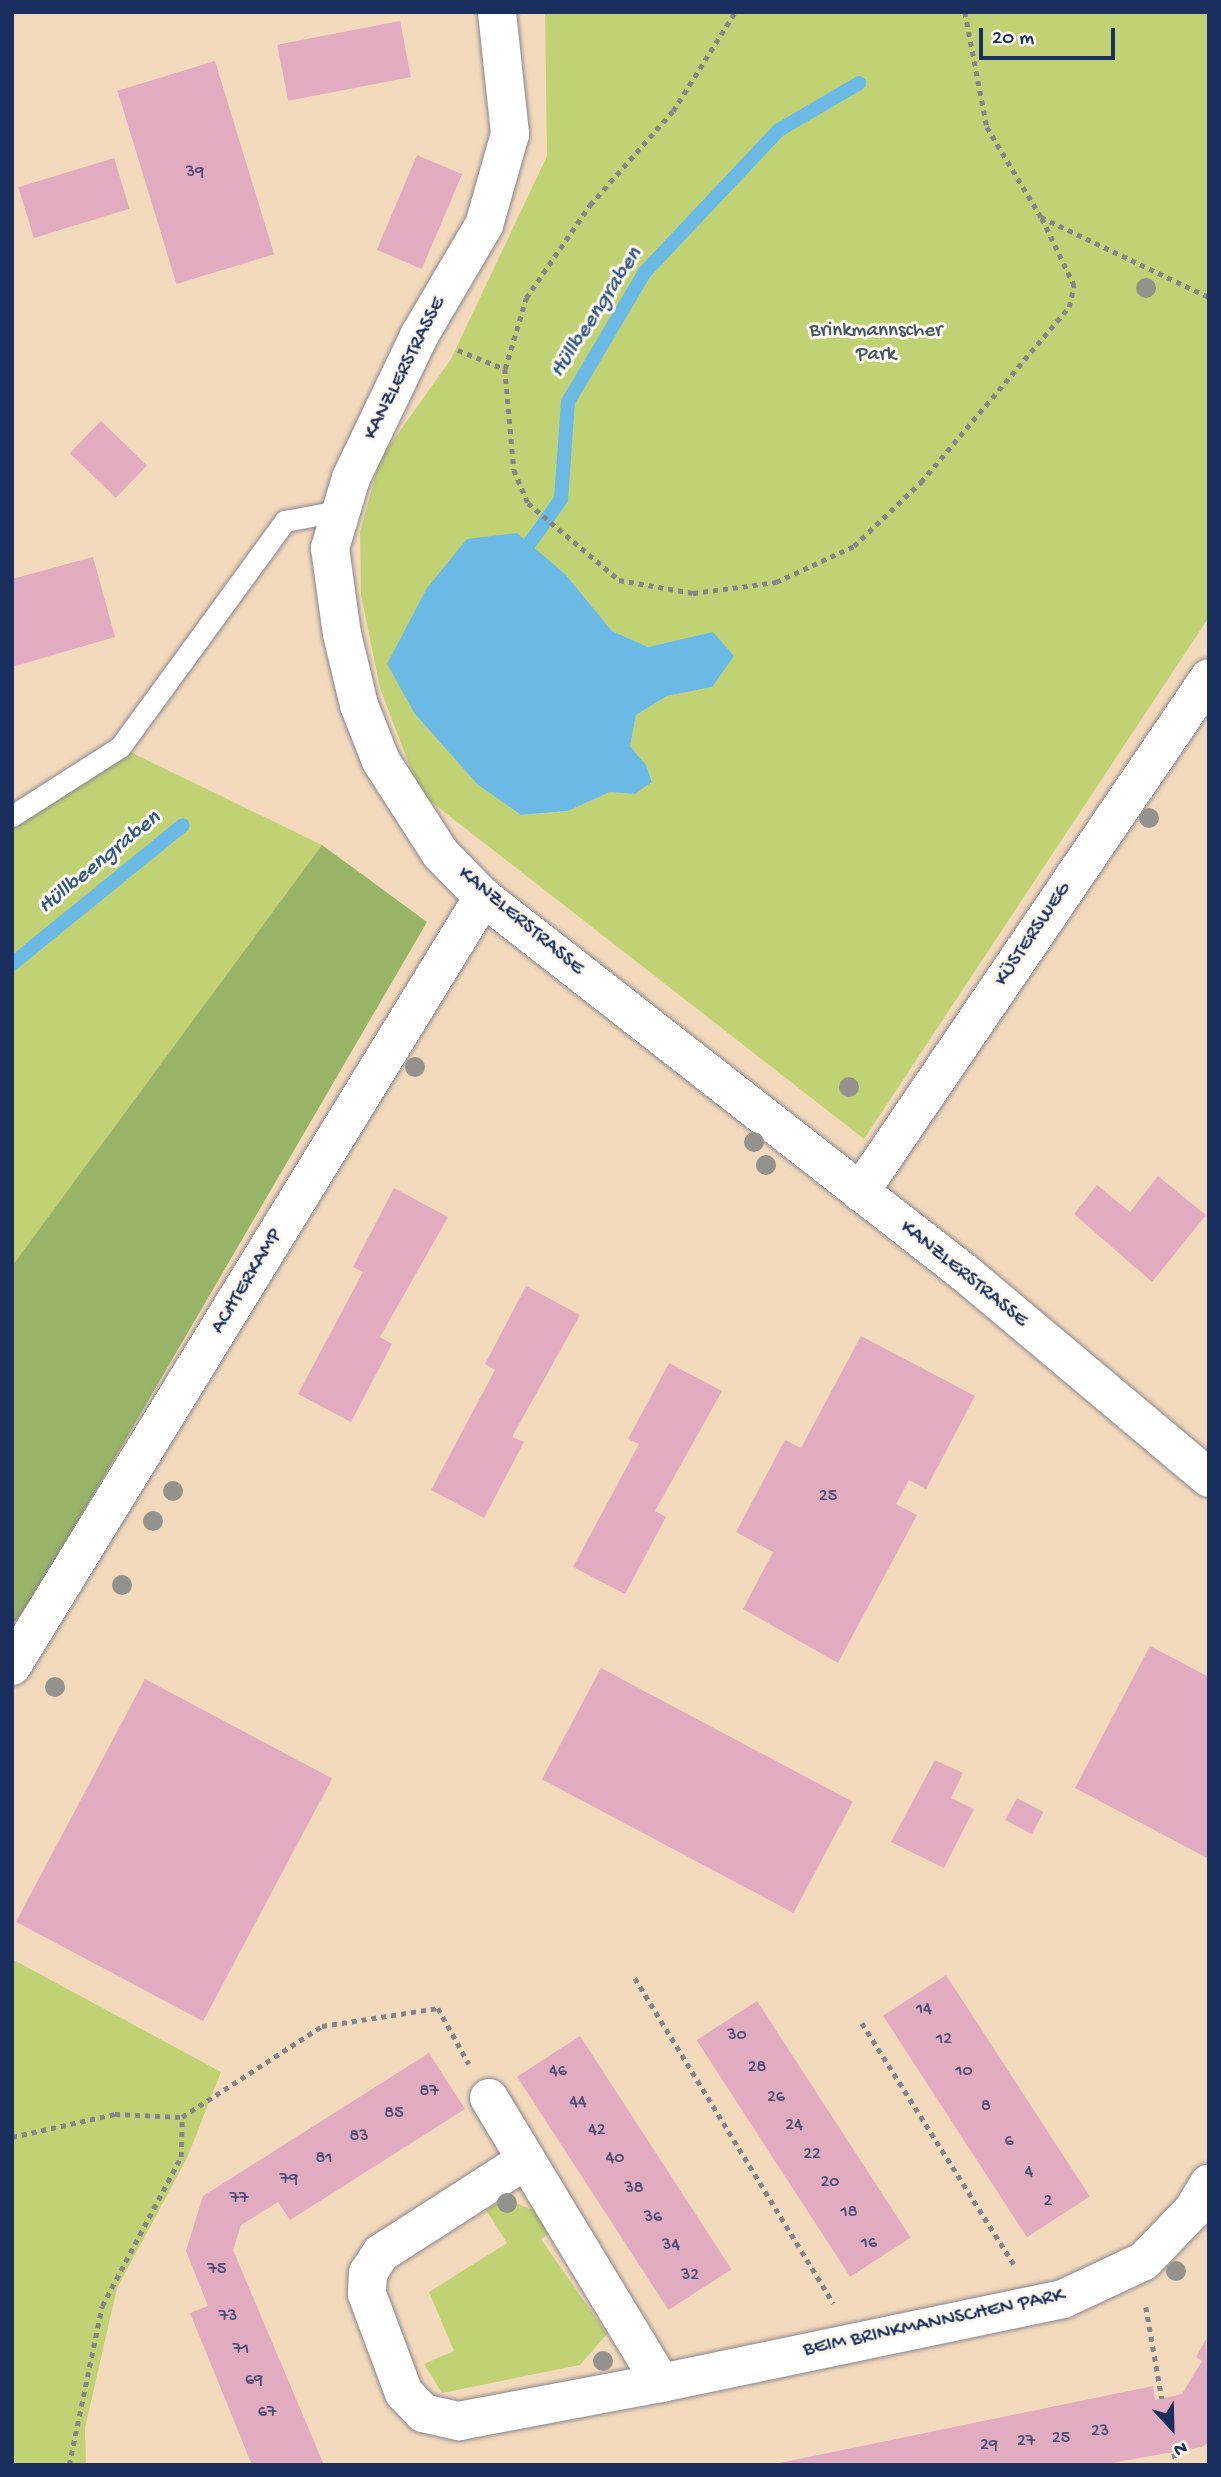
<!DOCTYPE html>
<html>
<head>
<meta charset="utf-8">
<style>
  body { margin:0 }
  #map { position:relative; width:1221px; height:2477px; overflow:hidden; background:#f4dabc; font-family:"Gochi Hand",sans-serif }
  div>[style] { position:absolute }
  .green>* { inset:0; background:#c1d275 }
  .forest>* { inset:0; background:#98b466 }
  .water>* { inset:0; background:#6abae5 }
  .stream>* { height:14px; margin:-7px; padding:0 7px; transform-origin:7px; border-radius:7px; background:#6abae5 }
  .building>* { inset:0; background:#e1acc0; transform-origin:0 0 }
  .path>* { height:4.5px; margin-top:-2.25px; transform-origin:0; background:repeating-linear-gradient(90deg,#88848d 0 5px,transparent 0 10px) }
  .roads { filter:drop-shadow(0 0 2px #88848d) drop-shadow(0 0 2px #88848d) }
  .lane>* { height:21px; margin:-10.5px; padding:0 10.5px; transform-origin:10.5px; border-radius:10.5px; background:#fff }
  .street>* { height:38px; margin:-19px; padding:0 19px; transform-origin:19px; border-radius:19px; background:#fff }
  .trees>* { width:20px; height:20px; margin:-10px; border-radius:50%; background:#93928c }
  span { translate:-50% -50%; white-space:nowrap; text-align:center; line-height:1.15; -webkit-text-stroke:6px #fbf7ec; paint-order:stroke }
  .number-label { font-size:18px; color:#4c4e76 }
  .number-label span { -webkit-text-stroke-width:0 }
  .park-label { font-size:21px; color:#445864 }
  .street-label { font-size:21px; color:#1b2f5e }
  .water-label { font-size:23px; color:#335986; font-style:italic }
  .frame { position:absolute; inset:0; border:14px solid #1b2f5e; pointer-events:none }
  .north { position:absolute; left:1137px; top:2393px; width:70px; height:70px; -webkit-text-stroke:5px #fbf7ec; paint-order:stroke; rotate:158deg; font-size:19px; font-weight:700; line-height:28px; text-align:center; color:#1b2f5e }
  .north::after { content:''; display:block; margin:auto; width:24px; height:32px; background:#1b2f5e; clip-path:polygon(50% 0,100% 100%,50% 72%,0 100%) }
  .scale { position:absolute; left:979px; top:28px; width:136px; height:32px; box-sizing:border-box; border:4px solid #1b2f5e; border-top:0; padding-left:9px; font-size:21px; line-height:24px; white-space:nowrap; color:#1b2f5e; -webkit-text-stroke:5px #fbf7ec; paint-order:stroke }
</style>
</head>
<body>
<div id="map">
  <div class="green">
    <i style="clip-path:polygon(evenodd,545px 12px,1209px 12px,1209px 617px,864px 1139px,420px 793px,380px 688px,361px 595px,360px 532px,380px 459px,451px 359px,547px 156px,545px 12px,566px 575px,612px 631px,648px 647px,713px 633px,712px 687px,667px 696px,636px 715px,630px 746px,646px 765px,652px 781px,635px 794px,610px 792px,568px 811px,522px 815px,477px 784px,415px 714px,566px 575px)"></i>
    <i style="clip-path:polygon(120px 747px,322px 845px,12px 1266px,12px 816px)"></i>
    <i style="clip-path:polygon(12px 1959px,221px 2072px,187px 2158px,117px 2288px,85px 2428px,86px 2465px,12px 2465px)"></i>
    <i style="clip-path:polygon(507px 2199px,542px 2214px,552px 2232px,541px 2239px,607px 2334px,580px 2365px,442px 2393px,424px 2364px,454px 2351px,429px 2292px,507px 2243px,486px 2210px)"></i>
  </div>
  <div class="forest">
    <i style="clip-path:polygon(322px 845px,427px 922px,32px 1600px,12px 1625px,12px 1266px)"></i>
  </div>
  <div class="water">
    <i style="clip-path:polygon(517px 533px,566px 575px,612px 631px,648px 647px,713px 632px,734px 656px,712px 687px,667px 696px,636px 715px,630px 746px,646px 765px,652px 782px,635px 794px,610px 792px,568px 811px,521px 815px,477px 784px,415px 714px,387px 664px,427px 588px,467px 539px)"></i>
  </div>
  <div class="stream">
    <i style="left:520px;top:557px;width:71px;rotate:-54.7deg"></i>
    <i style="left:561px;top:499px;width:97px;rotate:-85.9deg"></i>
    <i style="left:568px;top:402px;width:151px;rotate:-59.4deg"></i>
    <i style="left:645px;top:272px;width:195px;rotate:-46.7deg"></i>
    <i style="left:779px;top:130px;width:93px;rotate:-30.4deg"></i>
    <i style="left:12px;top:964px;width:220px;rotate:-39.1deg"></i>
  </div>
  <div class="building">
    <i style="left:400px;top:21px;width:57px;height:125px;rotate:79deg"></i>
    <i style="left:215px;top:61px;width:202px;height:102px;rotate:73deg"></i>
    <i style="left:417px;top:155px;width:49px;height:103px;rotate:23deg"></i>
    <i style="left:114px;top:158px;width:53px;height:100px;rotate:73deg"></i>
    <i style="left:101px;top:421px;width:64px;height:45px;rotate:44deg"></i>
    <i style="clip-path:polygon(93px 557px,115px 637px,12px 667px,12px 579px)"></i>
    <i style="clip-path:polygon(1158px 1176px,1206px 1215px,1152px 1282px,1074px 1214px,1097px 1185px,1130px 1212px)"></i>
    <i style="clip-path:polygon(394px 1188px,448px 1217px,380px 1337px,392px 1344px,351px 1422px,298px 1394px,363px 1272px,353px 1267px)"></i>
    <i style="clip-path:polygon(526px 1286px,580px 1315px,512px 1437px,524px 1442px,484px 1518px,431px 1490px,495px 1370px,485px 1364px)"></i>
    <i style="clip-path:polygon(861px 1336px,975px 1396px,926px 1489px,909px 1480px,896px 1504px,917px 1515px,838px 1663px,743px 1609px,773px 1552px,736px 1532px,785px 1440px,801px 1448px)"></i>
    <i style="clip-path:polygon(669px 1363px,722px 1391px,655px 1511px,666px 1517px,625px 1594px,573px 1567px,639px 1444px,628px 1439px)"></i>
    <i style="clip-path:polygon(1150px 1646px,1209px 1677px,1209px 1859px,1075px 1788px)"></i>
    <i style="left:601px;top:1668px;width:285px;height:126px;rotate:28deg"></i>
    <i style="left:145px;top:1679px;width:212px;height:275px;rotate:28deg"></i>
    <i style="clip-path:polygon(935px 1760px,963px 1773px,951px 1798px,974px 1809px,944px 1868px,891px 1842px)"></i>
    <i style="left:1017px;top:1798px;width:30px;height:25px;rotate:28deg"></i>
    <i style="left:946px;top:1975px;width:264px;height:75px;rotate:57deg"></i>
    <i style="left:757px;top:2001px;width:282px;height:72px;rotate:57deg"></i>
    <i style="left:580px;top:2036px;width:278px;height:75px;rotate:57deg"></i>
    <i style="clip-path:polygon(429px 2053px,465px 2109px,290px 2220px,278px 2202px,241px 2225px,233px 2250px,324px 2465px,252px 2465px,190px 2313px,208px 2306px,186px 2251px,203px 2196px)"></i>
    <i style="clip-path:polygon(1206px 2339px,1209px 2442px,1202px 2447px,1100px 2465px,770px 2465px,1153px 2386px,1155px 2400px,1182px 2394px,1202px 2361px,1196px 2357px)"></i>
  </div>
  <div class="path">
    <i style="left:965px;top:12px;width:117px;rotate:79.2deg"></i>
    <i style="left:987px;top:127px;width:105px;rotate:59deg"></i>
    <i style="left:1041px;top:217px;width:186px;rotate:25.5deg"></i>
    <i style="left:458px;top:350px;width:51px;rotate:22deg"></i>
    <i style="left:505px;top:369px;width:101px;rotate:84.9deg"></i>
    <i style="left:514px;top:470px;width:36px;rotate:67deg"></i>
    <i style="left:528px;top:503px;width:119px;rotate:40.2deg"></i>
    <i style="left:619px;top:580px;width:75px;rotate:10deg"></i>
    <i style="left:693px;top:593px;width:84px;rotate:-7.5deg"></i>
    <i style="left:776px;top:582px;width:86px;rotate:-24.8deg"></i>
    <i style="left:854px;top:546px;width:93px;rotate:-43.7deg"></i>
    <i style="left:921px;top:482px;width:229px;rotate:-49.8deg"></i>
    <i style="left:1069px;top:307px;width:22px;rotate:-77deg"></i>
    <i style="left:1074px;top:286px;width:76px;rotate:-115.6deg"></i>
    <i style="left:505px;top:369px;width:74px;rotate:-73.5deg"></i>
    <i style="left:526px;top:298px;width:113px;rotate:-55.5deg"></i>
    <i style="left:590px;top:205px;width:125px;rotate:-48.6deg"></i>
    <i style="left:673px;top:111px;width:117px;rotate:-57.9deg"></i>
    <i style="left:635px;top:1978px;width:381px;rotate:58.6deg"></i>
    <i style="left:862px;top:2023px;width:285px;rotate:57.8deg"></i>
    <i style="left:12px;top:2137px;width:106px;rotate:-12.6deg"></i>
    <i style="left:115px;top:2114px;width:67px;rotate:2.6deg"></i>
    <i style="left:182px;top:2117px;width:167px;rotate:-33deg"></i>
    <i style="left:322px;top:2026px;width:117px;rotate:-8.8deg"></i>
    <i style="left:438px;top:2008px;width:64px;rotate:61deg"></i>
    <i style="left:1146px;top:2307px;width:93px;rotate:80.1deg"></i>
    <i style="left:1174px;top:2453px;width:12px;rotate:76deg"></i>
    <i style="left:69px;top:2465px;width:162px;rotate:-78.3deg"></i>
    <i style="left:102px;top:2306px;width:169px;rotate:-62.1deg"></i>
    <i style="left:181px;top:2157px;width:40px;rotate:-88.6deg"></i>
  </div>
  <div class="roads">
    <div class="lane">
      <i style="left:12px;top:816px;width:128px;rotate:-32.6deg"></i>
      <i style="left:120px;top:747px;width:280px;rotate:-53.9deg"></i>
      <i style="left:285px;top:521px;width:54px;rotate:-10.7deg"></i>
    </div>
    <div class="street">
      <i style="left:497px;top:12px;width:123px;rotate:83.9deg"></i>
      <i style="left:510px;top:134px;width:95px;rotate:105.9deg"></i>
      <i style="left:484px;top:225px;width:126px;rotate:120.4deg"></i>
      <i style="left:420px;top:334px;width:160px;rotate:115.6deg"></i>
      <i style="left:351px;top:478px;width:73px;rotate:106.7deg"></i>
      <i style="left:330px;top:548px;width:87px;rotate:82.1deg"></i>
      <i style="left:342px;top:634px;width:73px;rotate:76.5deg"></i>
      <i style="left:359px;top:705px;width:60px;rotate:68.6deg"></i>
      <i style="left:381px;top:761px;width:109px;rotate:57.3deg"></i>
      <i style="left:440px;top:853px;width:62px;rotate:45.7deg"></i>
      <i style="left:483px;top:897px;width:613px;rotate:37.97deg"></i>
      <i style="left:966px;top:1274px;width:317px;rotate:40deg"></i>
      <i style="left:860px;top:1192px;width:621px;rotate:-55.82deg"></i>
      <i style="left:12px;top:1666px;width:902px;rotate:-58.51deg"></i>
      <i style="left:489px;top:2098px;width:333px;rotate:58.9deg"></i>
      <i style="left:661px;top:2383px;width:411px;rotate:-11.8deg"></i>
      <i style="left:1063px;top:2299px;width:89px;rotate:-25.1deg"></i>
      <i style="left:1144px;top:2261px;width:71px;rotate:-46.1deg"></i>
      <i style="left:1193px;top:2210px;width:31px;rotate:-59deg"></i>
      <i style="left:526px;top:2160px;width:172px;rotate:147.3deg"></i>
      <i style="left:381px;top:2253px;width:24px;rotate:123deg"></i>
      <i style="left:368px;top:2273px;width:21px;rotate:93deg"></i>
      <i style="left:367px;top:2294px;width:106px;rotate:69.5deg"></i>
      <i style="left:404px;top:2393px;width:28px;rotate:46deg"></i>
      <i style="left:423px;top:2413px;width:37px;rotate:13deg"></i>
      <i style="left:459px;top:2421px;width:206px;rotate:-10.7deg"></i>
    </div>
  </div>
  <div class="trees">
    <i style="left:1146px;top:288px"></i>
    <i style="left:1149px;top:818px"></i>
    <i style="left:415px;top:1067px"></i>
    <i style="left:849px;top:1087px"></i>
    <i style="left:754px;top:1142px"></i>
    <i style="left:766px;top:1165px"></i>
    <i style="left:173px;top:1491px"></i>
    <i style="left:153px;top:1521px"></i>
    <i style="left:122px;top:1585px"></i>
    <i style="left:55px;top:1687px"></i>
    <i style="left:507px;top:2203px"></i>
    <i style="left:1176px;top:2271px"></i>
    <i style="left:603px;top:2361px"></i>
  </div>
  <div class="number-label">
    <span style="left:195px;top:173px">39</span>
    <span style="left:828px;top:1497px">25</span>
    <span style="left:924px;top:2010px">14</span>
    <span style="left:737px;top:2036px">30</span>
    <span style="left:944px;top:2040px">12</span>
    <span style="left:757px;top:2068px">28</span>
    <span style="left:558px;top:2072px">46</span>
    <span style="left:964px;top:2072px">10</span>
    <span style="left:429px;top:2092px">87</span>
    <span style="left:776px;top:2098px">26</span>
    <span style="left:578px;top:2103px">44</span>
    <span style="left:986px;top:2107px">8</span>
    <span style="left:394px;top:2114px">85</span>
    <span style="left:794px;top:2126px">24</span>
    <span style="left:597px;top:2131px">42</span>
    <span style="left:359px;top:2137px">83</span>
    <span style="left:1009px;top:2142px">6</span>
    <span style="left:812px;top:2155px">22</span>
    <span style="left:324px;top:2159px">81</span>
    <span style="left:615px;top:2159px">40</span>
    <span style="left:1029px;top:2173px">4</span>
    <span style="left:289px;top:2180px">79</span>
    <span style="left:830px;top:2183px">20</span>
    <span style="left:634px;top:2189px">38</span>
    <span style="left:239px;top:2199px">77</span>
    <span style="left:1048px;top:2202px">2</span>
    <span style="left:849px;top:2213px">18</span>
    <span style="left:653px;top:2218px">36</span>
    <span style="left:869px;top:2244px">16</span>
    <span style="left:671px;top:2246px">34</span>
    <span style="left:217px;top:2270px">75</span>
    <span style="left:690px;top:2276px">32</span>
    <span style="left:228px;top:2317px">73</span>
    <span style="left:241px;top:2350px">71</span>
    <span style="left:254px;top:2381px">69</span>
    <span style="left:267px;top:2413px">67</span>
    <span style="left:1100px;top:2432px">23</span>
    <span style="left:1061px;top:2439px">25</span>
    <span style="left:1026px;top:2442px">27</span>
    <span style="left:989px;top:2446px">29</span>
  </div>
  <div class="park-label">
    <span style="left:876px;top:344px">Brinkmannscher<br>Park</span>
  </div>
  <div class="street-label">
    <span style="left:406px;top:369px;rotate:-63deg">KANZLERSTRASSE</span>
    <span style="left:520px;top:922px;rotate:40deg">KANZLERSTRASSE</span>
    <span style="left:1034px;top:935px;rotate:-56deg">KÜSTERSWEG</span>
    <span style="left:963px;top:1275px;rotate:39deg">KANZLERSTRASSE</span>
    <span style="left:248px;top:1282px;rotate:-59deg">ACHTERKAMP</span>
    <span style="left:934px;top:2324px;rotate:-12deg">BEIM BRINKMANNSCHEN PARK</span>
  </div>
  <div class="water-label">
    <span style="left:597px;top:313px;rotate:-57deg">Hüllbeengraben</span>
    <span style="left:100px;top:863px;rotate:-39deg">Hüllbeengraben</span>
  </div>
  <div class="frame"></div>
  <div class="north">N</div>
  <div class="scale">20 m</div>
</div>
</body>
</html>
